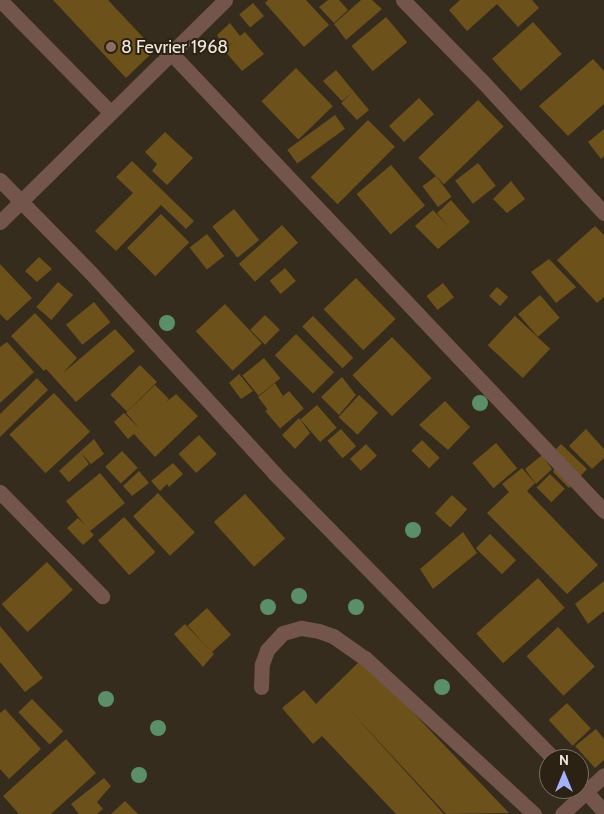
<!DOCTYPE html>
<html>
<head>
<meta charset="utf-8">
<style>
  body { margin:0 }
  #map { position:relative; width:604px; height:814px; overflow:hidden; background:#352c1d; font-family:Cabin,sans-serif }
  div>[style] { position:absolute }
  .building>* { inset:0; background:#6d511a; transform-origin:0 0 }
  .minor>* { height:15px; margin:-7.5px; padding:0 7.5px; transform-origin:7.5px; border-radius:7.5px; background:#74554b }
  .trees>* { width:16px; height:16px; margin:-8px; border-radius:50%; background:#5a8f67 }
  .dots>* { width:14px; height:14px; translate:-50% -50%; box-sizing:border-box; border:2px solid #2b2213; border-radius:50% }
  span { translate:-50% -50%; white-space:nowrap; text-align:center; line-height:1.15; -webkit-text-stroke:4px #2b2213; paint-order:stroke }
  .poi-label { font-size:18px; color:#eee8de }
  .left { translate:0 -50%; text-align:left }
  .north { position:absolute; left:539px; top:749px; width:50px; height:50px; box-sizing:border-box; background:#2b2213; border:1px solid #797164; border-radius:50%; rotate:0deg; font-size:14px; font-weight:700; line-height:20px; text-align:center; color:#eee8de }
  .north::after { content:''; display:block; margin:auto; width:18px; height:22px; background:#a2b2fd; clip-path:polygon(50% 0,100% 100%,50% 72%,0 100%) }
</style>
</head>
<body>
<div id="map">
  <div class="building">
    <i style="clip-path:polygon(53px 0,108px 0,155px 50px,126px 78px)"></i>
    <i style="clip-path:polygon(268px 0,306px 0,329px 25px,304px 47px,265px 3px)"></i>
    <i style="clip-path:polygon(328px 0,339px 0,348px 10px,334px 23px,319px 7px)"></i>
    <i style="clip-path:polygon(361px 0,372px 0,382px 9px,346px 40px,334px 24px)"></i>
    <i style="clip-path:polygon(460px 0,532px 0,539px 8px,518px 27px,497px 4px,467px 31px,449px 10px)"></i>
    <i style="left:253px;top:3px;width:17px;height:18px;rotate:50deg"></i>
    <i style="left:386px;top:17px;width:33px;height:45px;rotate:50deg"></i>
    <i style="left:533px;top:22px;width:43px;height:55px;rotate:48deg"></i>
    <i style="clip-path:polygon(230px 23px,240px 36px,245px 32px,264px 54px,242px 71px,224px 50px,235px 41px,225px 48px,217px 35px)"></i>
    <i style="clip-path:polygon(593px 59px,604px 71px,604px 104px,568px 136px,539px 106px)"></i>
    <i style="left:296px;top:68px;width:53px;height:48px;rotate:46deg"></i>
    <i style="clip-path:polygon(336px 70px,369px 110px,357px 120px,341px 103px,352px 93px,342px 101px,323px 81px)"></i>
    <i style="left:419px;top:98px;width:22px;height:41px;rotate:47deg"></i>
    <i style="left:478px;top:100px;width:37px;height:83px;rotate:46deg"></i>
    <i style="left:335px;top:115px;width:17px;height:59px;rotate:54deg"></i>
    <i style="left:368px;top:120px;width:38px;height:81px;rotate:45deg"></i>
    <i style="clip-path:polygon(604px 129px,604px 156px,601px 159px,588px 142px)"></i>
    <i style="clip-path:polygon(165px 132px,193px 158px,167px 185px,152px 171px,157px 164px,145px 152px)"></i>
    <i style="clip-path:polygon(132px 161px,194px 221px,186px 229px,161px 205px,116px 251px,95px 231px,133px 193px,116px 177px)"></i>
    <i style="left:478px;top:163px;width:29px;height:29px;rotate:52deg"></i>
    <i style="left:391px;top:165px;width:53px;height:45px;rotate:50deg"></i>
    <i style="left:436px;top:176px;width:26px;height:17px;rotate:53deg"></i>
    <i style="clip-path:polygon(511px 181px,525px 199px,507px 213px,493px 199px)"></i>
    <i style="clip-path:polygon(451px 200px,470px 222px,438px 249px,415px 226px,433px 210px,449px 227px,437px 213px)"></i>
    <i style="left:234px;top:209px;width:40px;height:28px;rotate:51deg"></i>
    <i style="left:161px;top:214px;width:40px;height:48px;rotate:45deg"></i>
    <i style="left:282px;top:225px;width:24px;height:58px;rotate:48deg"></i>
    <i style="clip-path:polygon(595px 226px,604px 235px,604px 297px,597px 303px,557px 260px)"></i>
    <i style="left:207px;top:234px;width:28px;height:22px;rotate:52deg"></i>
    <i style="clip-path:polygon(39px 257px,52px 269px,37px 282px,25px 271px)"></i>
    <i style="clip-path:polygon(549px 259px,576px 287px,556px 303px,531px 272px)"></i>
    <i style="clip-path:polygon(0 264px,32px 298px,7px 321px,0 314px)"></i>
    <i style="left:285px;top:268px;width:17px;height:20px;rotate:50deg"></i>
    <i style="left:356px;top:278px;width:57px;height:45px;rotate:46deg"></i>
    <i style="left:58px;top:282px;width:20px;height:33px;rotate:41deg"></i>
    <i style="left:443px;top:283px;width:18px;height:21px;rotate:52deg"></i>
    <i style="left:497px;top:287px;width:15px;height:12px;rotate:42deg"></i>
    <i style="left:540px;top:295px;width:30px;height:29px;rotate:49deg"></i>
    <i style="left:94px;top:302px;width:26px;height:36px;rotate:51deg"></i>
    <i style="left:225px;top:304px;width:54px;height:40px;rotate:47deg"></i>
    <i style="clip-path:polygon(35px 313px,77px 358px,63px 373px,115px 329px,135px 351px,76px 402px,46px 369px,44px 371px,11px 336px)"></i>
    <i style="left:265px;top:315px;width:21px;height:21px;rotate:45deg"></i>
    <i style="left:313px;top:316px;width:58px;height:15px;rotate:46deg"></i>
    <i style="left:515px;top:316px;width:48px;height:40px;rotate:43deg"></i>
    <i style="left:296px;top:334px;width:54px;height:30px;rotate:45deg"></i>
    <i style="left:392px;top:337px;width:57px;height:55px;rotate:46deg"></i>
    <i style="clip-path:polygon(7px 342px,34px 372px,0 403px,0 347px)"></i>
    <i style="left:264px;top:358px;width:26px;height:28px;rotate:51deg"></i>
    <i style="left:140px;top:365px;width:24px;height:42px;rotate:45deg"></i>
    <i style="clip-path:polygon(239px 374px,253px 391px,241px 399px,229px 383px)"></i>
    <i style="clip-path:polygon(342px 377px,356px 395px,339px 415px,321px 397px)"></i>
    <i style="clip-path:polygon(37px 378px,48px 390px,0 437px,0 414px)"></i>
    <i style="clip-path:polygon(275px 383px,283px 396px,268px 410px,258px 397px)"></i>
    <i style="clip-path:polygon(155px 385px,169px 399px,164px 404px,176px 394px,198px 416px,155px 457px,134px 434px,128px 439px,114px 422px,124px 413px,140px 429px,126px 413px)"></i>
    <i style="left:289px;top:391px;width:23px;height:31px;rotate:50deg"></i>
    <i style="left:54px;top:393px;width:53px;height:61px;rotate:47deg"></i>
    <i style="left:359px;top:395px;width:26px;height:30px;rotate:43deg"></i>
    <i style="clip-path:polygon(445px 401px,470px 427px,448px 450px,419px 425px)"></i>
    <i style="left:317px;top:405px;width:30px;height:22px;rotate:49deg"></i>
    <i style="clip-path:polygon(299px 418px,310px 433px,295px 449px,282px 435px)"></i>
    <i style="left:341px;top:429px;width:23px;height:18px;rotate:49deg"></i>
    <i style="clip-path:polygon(586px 429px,604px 449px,604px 458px,592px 469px,569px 446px)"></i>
    <i style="left:199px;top:435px;width:26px;height:28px;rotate:47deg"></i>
    <i style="clip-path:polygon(94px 439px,104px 454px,91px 464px,81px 453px,89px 464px,69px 482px,59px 471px)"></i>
    <i style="left:422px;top:440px;width:25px;height:15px;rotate:45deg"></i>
    <i style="left:496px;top:443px;width:33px;height:31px;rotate:50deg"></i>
    <i style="left:366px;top:444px;width:16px;height:22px;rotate:47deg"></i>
    <i style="clip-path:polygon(561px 444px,587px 469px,569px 488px,553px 472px,554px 469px,546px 459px)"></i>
    <i style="left:122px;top:451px;width:23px;height:23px;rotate:47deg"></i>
    <i style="clip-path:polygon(542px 455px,552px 469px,536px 484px,525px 469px)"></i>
    <i style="clip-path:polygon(173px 463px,183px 474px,169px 487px,167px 484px,160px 491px,151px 481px)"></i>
    <i style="clip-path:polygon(522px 468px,535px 483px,527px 491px,598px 565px,567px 594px,487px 513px,509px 492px,502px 484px)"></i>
    <i style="clip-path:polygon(139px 471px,149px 483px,132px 496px,123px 486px)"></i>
    <i style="clip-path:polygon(100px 473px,125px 503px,90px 531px,94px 535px,83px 545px,67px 528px,78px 518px,85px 525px,66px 501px)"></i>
    <i style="left:550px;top:474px;width:21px;height:19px;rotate:45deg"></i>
    <i style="left:158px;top:493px;width:54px;height:34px;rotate:47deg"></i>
    <i style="left:245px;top:494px;width:60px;height:42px;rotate:48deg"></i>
    <i style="left:452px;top:495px;width:21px;height:25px;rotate:43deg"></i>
    <i style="left:124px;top:517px;width:47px;height:35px;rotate:48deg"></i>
    <i style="clip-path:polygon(463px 532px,477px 553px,433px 589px,420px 569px)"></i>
    <i style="left:490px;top:534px;width:37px;height:20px;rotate:45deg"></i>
    <i style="left:47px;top:562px;width:38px;height:62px;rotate:47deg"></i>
    <i style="left:538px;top:578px;width:40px;height:83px;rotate:48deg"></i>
    <i style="clip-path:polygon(604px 581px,604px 611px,588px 624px,575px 604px)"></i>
    <i style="left:207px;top:608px;width:36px;height:26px;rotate:48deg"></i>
    <i style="clip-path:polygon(185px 624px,214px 654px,203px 667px,174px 634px)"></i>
    <i style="clip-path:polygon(0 626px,43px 678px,25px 692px,0 662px)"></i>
    <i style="left:558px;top:627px;width:54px;height:43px;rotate:47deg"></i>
    <i style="clip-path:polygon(362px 659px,509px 813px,446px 814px,347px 707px,444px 814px,396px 814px,322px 736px,313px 744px,282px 708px,304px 690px,316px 704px)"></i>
    <i style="left:32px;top:699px;width:45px;height:19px;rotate:46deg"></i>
    <i style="left:567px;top:703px;width:35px;height:25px;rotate:47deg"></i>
    <i style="clip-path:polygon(5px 709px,41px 749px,9px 779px,0 769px,0 713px)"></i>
    <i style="clip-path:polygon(596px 729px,604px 739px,604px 760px,595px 768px,575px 746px)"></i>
    <i style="clip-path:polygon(66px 739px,96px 773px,51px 814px,19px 814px,3px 796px)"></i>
    <i style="clip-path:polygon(104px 778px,111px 786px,97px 802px,103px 809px,97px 814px,79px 814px,71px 804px)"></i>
    <i style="clip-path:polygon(125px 801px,138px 814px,111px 814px)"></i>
  </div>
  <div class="minor">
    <i style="left:0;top:0;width:157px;rotate:45.5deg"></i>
    <i style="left:403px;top:0;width:116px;rotate:45.7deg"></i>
    <i style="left:484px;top:83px;width:177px;rotate:47.3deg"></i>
    <i style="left:170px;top:52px;width:632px;rotate:46.6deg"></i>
    <i style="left:0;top:180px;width:130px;rotate:45.6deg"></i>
    <i style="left:91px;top:273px;width:271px;rotate:47.5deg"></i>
    <i style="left:274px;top:473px;width:400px;rotate:45.6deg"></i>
    <i style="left:0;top:222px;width:316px;rotate:-44.6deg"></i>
    <i style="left:0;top:492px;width:146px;rotate:45.6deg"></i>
    <i style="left:261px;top:687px;width:23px;rotate:-88deg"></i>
    <i style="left:262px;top:664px;width:15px;rotate:-70deg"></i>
    <i style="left:267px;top:650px;width:23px;rotate:-47deg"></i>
    <i style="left:283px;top:633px;width:19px;rotate:-16deg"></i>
    <i style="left:301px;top:628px;width:18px;rotate:9deg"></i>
    <i style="left:319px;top:631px;width:15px;rotate:20deg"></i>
    <i style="left:333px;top:636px;width:39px;rotate:35deg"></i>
    <i style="left:365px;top:658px;width:230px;rotate:42.7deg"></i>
    <i style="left:580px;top:785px;width:36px;rotate:48deg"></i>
    <i style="left:562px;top:814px;width:57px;rotate:-42.9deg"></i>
  </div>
  <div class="trees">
    <i style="left:167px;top:323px"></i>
    <i style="left:480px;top:403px"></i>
    <i style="left:413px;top:530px"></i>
    <i style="left:299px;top:596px"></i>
    <i style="left:268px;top:607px"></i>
    <i style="left:356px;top:607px"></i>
    <i style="left:442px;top:687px"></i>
    <i style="left:106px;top:699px"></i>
    <i style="left:158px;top:728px"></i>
    <i style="left:139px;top:775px"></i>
  </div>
  <div class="dots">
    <i style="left:111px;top:47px;background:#8d6e63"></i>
  </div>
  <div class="poi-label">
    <span class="left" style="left:121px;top:47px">8 Fevrier 1968</span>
  </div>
  <div class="north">N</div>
</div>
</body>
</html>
